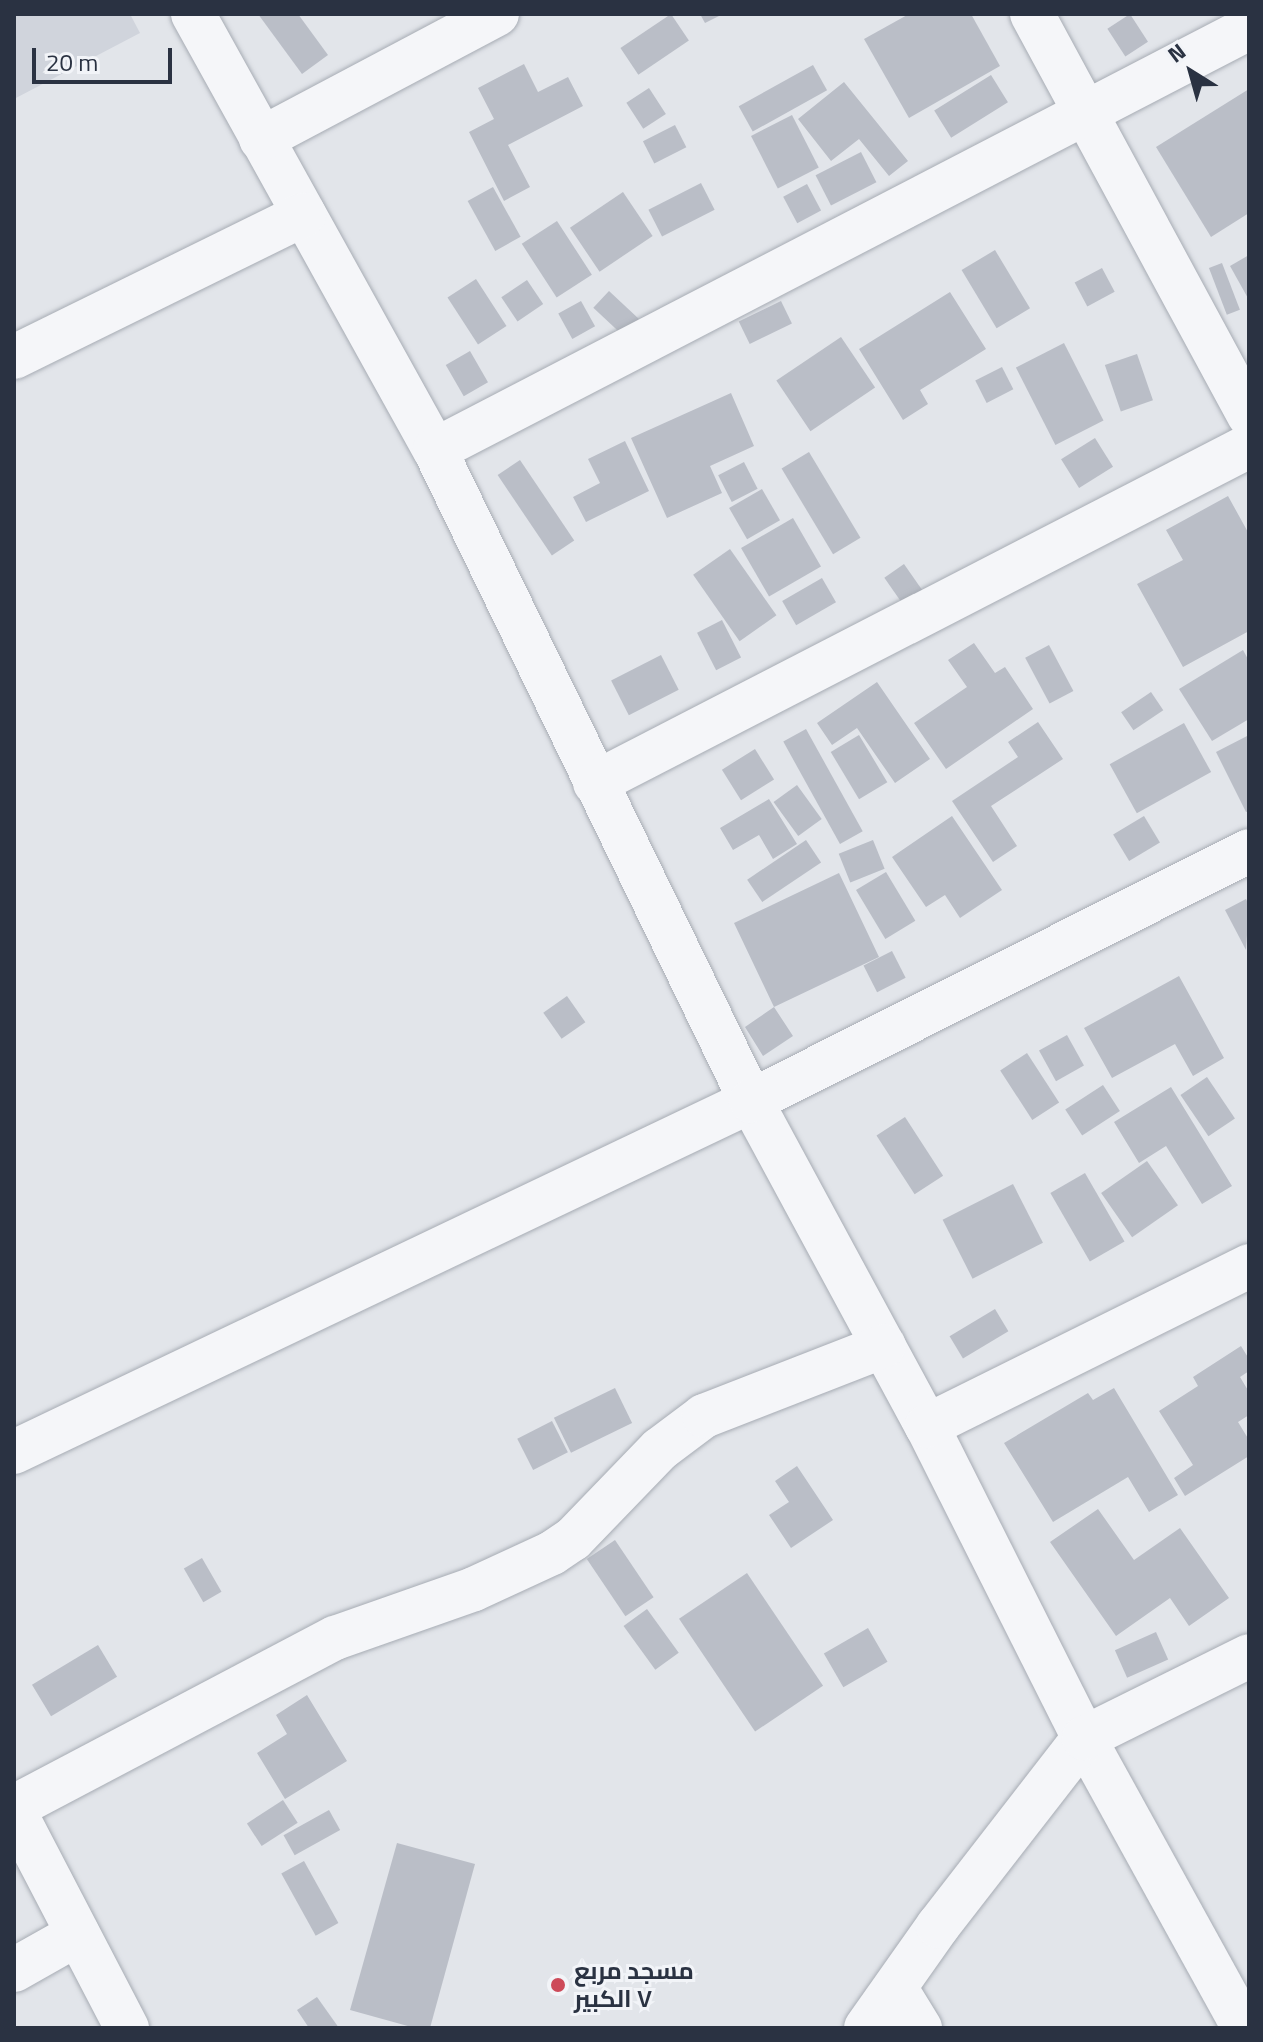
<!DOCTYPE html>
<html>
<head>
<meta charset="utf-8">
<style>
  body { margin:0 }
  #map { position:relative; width:1263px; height:2042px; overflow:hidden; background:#e2e5ea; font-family:"Titillium Web",Cairo,sans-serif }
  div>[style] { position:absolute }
  .built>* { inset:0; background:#d0d4dc }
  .building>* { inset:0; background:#babec7; transform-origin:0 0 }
  .roads { filter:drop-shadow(0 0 2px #a7acb4) drop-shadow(0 0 2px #a7acb4) }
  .minor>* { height:44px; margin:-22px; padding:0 22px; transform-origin:22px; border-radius:22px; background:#f5f6f9 }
  .dots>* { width:22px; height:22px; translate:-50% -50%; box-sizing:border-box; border:4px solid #f2f4f8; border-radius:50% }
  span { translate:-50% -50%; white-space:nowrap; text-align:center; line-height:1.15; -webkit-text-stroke:6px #f2f4f8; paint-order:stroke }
  .poi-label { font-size:24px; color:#2a3242; font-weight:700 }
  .left { translate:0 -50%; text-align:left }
  .frame { position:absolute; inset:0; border:16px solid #2a3242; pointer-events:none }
  .north { position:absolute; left:1151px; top:32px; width:80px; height:80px; -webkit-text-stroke:6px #f2f4f8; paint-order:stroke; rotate:323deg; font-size:22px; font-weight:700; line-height:32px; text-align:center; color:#2a3242 }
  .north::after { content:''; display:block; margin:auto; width:28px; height:36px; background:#2a3242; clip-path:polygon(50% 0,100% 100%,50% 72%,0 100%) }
  .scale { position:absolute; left:32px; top:48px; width:140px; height:36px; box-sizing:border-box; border:4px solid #2a3242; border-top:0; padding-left:10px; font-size:24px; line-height:28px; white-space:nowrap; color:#2a3242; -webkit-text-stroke:6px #f2f4f8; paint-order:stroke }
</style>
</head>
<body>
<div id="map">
  <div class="built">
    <i style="clip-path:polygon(14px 14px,130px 14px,140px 33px,14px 99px)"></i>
  </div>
  <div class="building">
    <i style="clip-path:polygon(258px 14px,298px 14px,328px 55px,302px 74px)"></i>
    <i style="left:671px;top:14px;width:32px;height:61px;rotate:56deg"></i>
    <i style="clip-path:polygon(700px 14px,723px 14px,705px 23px)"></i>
    <i style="clip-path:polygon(909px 14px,971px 14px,1000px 66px,909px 118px,864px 39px)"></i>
    <i style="left:1130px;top:14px;width:33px;height:27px;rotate:57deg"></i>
    <i style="clip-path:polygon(524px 64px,538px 92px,568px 77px,583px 106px,508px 145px,530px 187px,504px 201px,469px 132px,494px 119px,478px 88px)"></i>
    <i style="left:813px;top:65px;width:29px;height:85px;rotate:61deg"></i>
    <i style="left:991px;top:75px;width:32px;height:67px;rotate:58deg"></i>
    <i style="clip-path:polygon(844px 82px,908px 161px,889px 176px,859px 139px,831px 161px,798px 119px)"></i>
    <i style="left:649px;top:88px;width:31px;height:27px;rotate:57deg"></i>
    <i style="clip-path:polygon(1249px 89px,1249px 213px,1211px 237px,1156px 147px)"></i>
    <i style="left:792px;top:115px;width:59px;height:46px;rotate:63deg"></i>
    <i style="left:675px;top:125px;width:25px;height:36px;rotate:63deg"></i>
    <i style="left:861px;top:152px;width:34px;height:51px;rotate:63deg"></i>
    <i style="left:701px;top:183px;width:30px;height:59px;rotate:63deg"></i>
    <i style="left:807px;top:184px;width:30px;height:27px;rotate:62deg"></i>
    <i style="left:493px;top:187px;width:57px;height:29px;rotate:61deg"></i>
    <i style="left:623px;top:192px;width:53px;height:64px;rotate:56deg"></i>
    <i style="left:557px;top:221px;width:64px;height:42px;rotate:57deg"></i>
    <i style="left:995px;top:250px;width:68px;height:39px;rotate:59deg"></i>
    <i style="clip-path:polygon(1249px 255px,1249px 300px,1230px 266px)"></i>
    <i style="left:1222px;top:263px;width:50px;height:14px;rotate:69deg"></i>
    <i style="left:1102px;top:268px;width:27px;height:31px;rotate:62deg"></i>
    <i style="left:476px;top:279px;width:56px;height:34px;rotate:57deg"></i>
    <i style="left:527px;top:280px;width:29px;height:31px;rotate:56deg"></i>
    <i style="left:609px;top:291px;width:41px;height:23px;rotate:43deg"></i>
    <i style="clip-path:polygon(950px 292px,986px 349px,920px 390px,928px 404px,903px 420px,859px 349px)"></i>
    <i style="left:581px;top:301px;width:29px;height:26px;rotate:61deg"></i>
    <i style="left:781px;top:301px;width:25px;height:47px;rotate:64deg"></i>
    <i style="left:841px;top:337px;width:61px;height:78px;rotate:56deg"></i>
    <i style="left:1064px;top:343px;width:87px;height:54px;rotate:63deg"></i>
    <i style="left:470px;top:351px;width:36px;height:28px;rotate:60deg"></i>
    <i style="left:1137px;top:354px;width:49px;height:34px;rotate:71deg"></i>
    <i style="left:1002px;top:367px;width:25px;height:30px;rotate:63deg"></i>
    <i style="clip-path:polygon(731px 393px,754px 446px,710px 466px,722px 493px,667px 518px,631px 438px)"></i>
    <i style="left:1095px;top:438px;width:34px;height:40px;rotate:58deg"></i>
    <i style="clip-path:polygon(625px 441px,649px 491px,586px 522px,573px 497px,600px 483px,588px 459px)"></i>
    <i style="left:809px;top:452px;width:100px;height:32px;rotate:59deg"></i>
    <i style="left:520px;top:460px;width:97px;height:27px;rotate:56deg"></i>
    <i style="left:744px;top:462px;width:30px;height:29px;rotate:63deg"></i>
    <i style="left:762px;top:489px;width:36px;height:38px;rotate:60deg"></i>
    <i style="clip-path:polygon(1228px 496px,1249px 534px,1249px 631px,1183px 667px,1137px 584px,1183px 560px,1166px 530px)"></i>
    <i style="left:793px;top:518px;width:56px;height:60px;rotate:60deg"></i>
    <i style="left:730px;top:549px;width:81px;height:45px;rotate:55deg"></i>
    <i style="left:904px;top:564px;width:35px;height:24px;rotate:55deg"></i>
    <i style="left:822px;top:578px;width:28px;height:46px;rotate:60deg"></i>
    <i style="left:722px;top:620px;width:42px;height:28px;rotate:63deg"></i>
    <i style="clip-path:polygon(974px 643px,995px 673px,1005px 667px,1033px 709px,946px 769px,914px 723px,967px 687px,948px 660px)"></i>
    <i style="left:1049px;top:645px;width:52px;height:27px;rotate:62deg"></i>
    <i style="clip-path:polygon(1243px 650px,1249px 661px,1249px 719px,1212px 741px,1179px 689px)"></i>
    <i style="left:661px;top:655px;width:39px;height:56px;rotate:63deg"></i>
    <i style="clip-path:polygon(877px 682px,930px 759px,895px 783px,857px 728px,832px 745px,817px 723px)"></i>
    <i style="left:1151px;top:692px;width:22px;height:36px;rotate:56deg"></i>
    <i style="clip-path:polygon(1038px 722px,1063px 759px,991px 806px,1017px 846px,993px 862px,952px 801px,1018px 757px,1008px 742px)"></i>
    <i style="left:1184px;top:723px;width:56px;height:85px;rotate:61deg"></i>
    <i style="left:806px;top:729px;width:117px;height:26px;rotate:61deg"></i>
    <i style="left:859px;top:735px;width:55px;height:33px;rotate:59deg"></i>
    <i style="clip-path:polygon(1249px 735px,1249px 811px,1246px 812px,1216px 752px)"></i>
    <i style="left:755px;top:749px;width:36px;height:39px;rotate:58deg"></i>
    <i style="left:797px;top:785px;width:42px;height:29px;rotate:54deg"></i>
    <i style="clip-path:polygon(769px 799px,797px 844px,773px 859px,759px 835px,733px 850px,720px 828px)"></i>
    <i style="clip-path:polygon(952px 816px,1002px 890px,960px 918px,945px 895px,926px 907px,892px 857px)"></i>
    <i style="left:1144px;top:816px;width:31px;height:36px;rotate:59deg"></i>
    <i style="left:806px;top:840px;width:27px;height:71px;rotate:56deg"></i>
    <i style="left:873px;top:840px;width:31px;height:37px;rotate:68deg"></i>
    <i style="left:886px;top:872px;width:57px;height:35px;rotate:59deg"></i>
    <i style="clip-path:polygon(839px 873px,879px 957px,774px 1007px,793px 1036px,763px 1056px,745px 1027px,774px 1007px,734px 923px)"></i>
    <i style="clip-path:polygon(1246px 899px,1249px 905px,1246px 950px,1225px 910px)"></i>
    <i style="left:892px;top:951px;width:30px;height:32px;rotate:63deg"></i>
    <i style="clip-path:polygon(1179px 976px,1224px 1058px,1193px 1076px,1175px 1044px,1112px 1078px,1084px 1028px)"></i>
    <i style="left:567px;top:996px;width:32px;height:29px;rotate:55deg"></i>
    <i style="left:1067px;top:1035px;width:35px;height:32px;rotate:61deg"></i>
    <i style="left:1027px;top:1053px;width:59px;height:32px;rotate:57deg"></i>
    <i style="left:1207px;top:1077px;width:50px;height:32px;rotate:56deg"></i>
    <i style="left:1103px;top:1085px;width:31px;height:45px;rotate:57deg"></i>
    <i style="clip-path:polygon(1171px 1087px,1232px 1186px,1202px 1204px,1166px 1146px,1139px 1163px,1114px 1122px)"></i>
    <i style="left:905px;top:1117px;width:70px;height:34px;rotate:57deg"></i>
    <i style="left:1147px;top:1161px;width:54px;height:56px;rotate:55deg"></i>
    <i style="left:1085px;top:1173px;width:79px;height:40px;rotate:60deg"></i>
    <i style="left:1013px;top:1184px;width:66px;height:79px;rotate:63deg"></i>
    <i style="left:995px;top:1309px;width:26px;height:53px;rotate:59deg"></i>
    <i style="clip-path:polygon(1241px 1346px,1249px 1359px,1249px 1371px,1240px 1377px,1249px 1392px,1249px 1415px,1238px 1422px,1249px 1440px,1249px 1456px,1185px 1496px,1174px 1478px,1193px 1465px,1159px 1411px,1198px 1386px,1193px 1377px)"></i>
    <i style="left:615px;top:1388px;width:39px;height:68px;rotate:64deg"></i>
    <i style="clip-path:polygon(1114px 1388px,1178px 1495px,1149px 1512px,1128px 1477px,1053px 1522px,1004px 1443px,1088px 1393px,1093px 1400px)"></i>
    <i style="left:552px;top:1421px;width:35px;height:39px;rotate:63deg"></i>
    <i style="clip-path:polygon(797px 1466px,833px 1520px,791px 1548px,769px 1515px,789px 1502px,775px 1481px)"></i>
    <i style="clip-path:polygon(1098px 1509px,1134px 1560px,1180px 1528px,1229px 1598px,1189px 1626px,1170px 1598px,1116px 1636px,1050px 1542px)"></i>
    <i style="left:615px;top:1540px;width:69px;height:34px;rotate:56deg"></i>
    <i style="left:202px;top:1558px;width:39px;height:21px;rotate:60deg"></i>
    <i style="left:747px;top:1573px;width:136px;height:82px;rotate:56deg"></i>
    <i style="left:647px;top:1609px;width:54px;height:29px;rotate:54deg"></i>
    <i style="left:868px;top:1628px;width:39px;height:51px;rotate:60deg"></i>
    <i style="left:1156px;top:1632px;width:30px;height:45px;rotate:66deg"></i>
    <i style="left:98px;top:1645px;width:37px;height:77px;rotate:59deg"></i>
    <i style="clip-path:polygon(307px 1695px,347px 1761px,285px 1799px,257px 1753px,287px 1734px,276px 1715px)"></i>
    <i style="left:283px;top:1800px;width:27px;height:43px;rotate:57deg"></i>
    <i style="left:329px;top:1810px;width:23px;height:52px;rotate:61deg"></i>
    <i style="clip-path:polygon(397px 1843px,475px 1864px,430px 2028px,415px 2028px,350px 2010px)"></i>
    <i style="left:304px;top:1861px;width:71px;height:26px;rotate:61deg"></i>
    <i style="clip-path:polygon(317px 1997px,339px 2028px,309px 2028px,297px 2010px)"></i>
  </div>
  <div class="roads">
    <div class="minor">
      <i style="left:193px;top:14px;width:499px;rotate:61deg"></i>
      <i style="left:435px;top:450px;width:724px;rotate:64.11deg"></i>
      <i style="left:751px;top:1101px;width:370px;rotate:61.6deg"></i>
      <i style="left:927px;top:1426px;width:349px;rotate:63.3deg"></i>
      <i style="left:1084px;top:1738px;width:331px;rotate:61.1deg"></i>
      <i style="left:1032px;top:14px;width:456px;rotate:61.6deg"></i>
      <i style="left:261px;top:139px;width:267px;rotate:-27.9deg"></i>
      <i style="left:14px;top:357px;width:323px;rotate:-26.2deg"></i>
      <i style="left:435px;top:450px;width:917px;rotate:-27.4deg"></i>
      <i style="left:595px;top:783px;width:736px;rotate:-27.26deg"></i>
      <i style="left:927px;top:1426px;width:360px;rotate:-26.4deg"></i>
      <i style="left:14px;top:1452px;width:816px;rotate:-25.47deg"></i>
      <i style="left:751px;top:1101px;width:557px;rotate:-26.66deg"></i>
      <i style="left:14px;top:1807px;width:363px;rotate:-27.8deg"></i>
      <i style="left:335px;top:1638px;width:147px;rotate:-19.4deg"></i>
      <i style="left:474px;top:1589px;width:86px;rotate:-24.8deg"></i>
      <i style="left:552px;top:1553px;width:25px;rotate:-34deg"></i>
      <i style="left:573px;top:1539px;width:125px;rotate:-46deg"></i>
      <i style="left:660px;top:1449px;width:55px;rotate:-36.9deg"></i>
      <i style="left:704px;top:1416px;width:193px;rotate:-21.3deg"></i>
      <i style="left:14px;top:1811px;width:245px;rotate:62.5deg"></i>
      <i style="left:14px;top:1970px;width:73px;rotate:-29.4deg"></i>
      <i style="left:896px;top:1989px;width:46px;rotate:58.4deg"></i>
      <i style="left:866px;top:2028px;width:125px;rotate:-54.8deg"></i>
      <i style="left:938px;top:1926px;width:238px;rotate:-52.2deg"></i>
      <i style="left:1084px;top:1738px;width:184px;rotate:-26.4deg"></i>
    </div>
  </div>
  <div class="dots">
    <i style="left:558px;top:1985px;background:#cd4a59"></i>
  </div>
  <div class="poi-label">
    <span class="left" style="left:574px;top:1985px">مسجد مربع<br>٧ الكبير</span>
  </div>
  <div class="frame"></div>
  <div class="north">N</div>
  <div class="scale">20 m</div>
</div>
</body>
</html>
